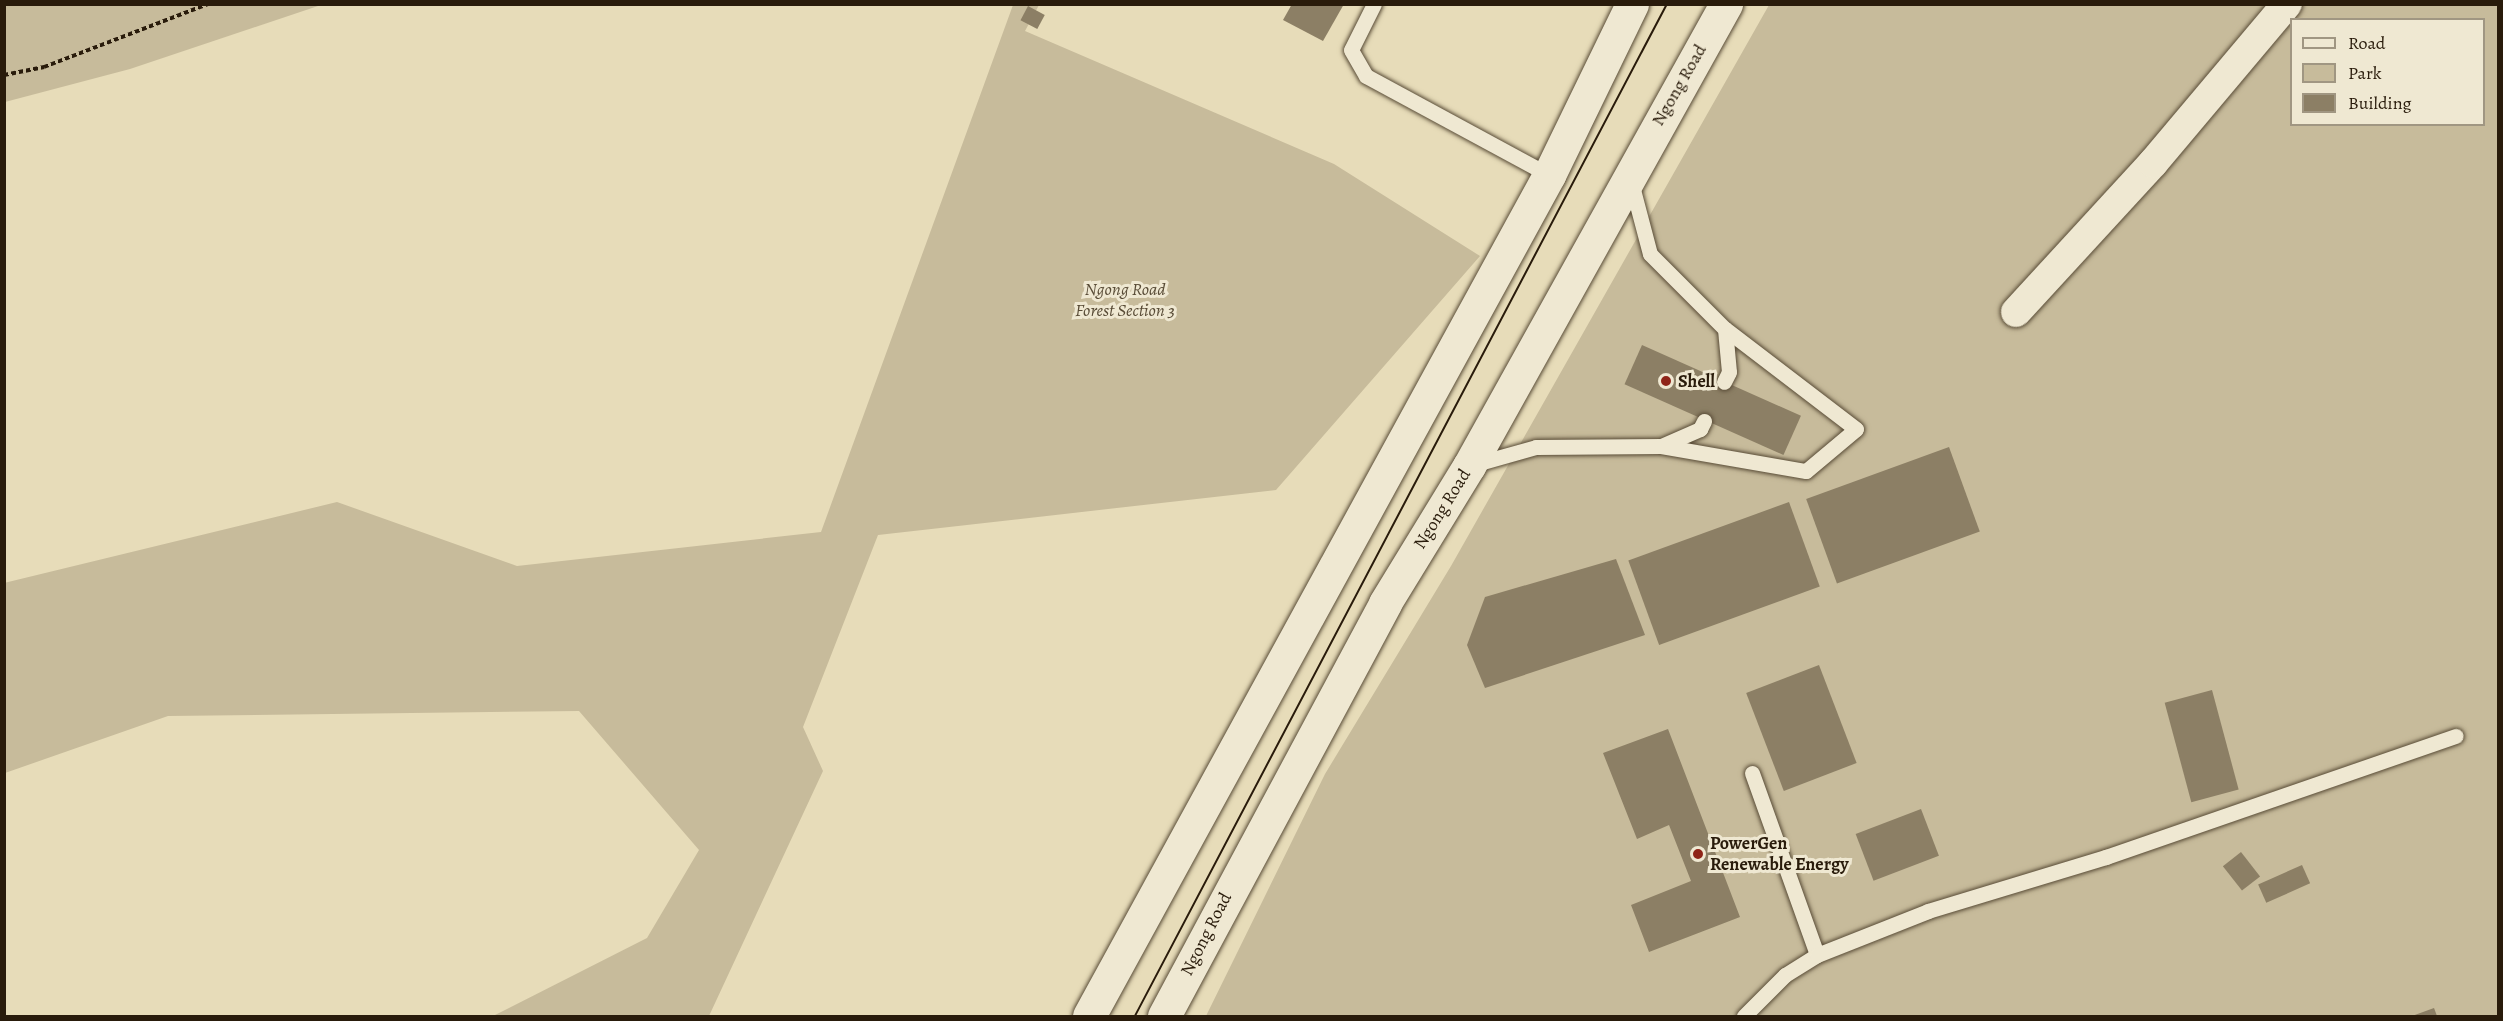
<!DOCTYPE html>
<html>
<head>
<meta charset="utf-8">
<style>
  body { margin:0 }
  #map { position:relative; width:2503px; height:1021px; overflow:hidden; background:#e7dcb9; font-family:Alegreya,serif }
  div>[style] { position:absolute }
  .green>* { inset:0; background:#c7bb9b }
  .building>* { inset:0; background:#8c7f65; transform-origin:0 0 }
  .path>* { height:4px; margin-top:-2px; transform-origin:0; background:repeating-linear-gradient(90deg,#291b0b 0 4.5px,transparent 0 7.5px) }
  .roads { filter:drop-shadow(0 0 2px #584b36) drop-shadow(0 0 2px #584b36) }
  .lane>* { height:15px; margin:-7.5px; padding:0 7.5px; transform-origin:7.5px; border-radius:7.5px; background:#efe8d2 }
  .street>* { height:30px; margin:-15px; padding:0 15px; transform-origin:15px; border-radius:15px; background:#efe8d2 }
  .secondary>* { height:33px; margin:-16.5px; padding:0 16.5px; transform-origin:16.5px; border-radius:16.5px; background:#efe8d2 }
  .tram>* { height:1.5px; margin:-0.75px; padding:0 0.75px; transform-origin:0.75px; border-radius:0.75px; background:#291b0b }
  .dots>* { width:16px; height:16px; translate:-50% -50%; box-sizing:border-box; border:3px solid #efe8d2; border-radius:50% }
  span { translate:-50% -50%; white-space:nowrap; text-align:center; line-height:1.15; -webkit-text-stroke:6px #efe8d2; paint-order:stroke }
  .street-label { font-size:18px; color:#291b0b }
  .park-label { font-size:18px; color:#584b36; font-style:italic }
  .poi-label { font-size:18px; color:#291b0b; font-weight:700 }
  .left { translate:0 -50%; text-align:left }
  .frame { position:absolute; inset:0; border:6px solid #291b0b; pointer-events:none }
  .legend { position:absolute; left:2290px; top:18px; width:195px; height:108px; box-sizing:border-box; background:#efe8d2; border:2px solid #a09682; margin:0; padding:8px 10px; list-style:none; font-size:18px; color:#291b0b }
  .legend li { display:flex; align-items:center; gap:12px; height:30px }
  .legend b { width:30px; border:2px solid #a09682 }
</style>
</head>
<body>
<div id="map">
  <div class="green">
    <i style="clip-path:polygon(5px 4px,321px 4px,321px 5px,130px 69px,5px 102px)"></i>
    <i style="clip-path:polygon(1013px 5px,1039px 5px,1025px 31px,1334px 164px,1480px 256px,1276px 490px,878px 535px,803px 727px,823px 771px,709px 1016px,493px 1016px,647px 938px,699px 850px,579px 711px,168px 716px,5px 773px,4px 583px,337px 502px,517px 566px,821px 532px)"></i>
    <i style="clip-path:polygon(evenodd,1769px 5px,2498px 5px,2498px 1016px,1206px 1016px,1325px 774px,1451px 566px,1769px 5px,2292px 20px,2484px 20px,2484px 124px,2292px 124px,2292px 20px)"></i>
  </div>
  <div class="building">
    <i style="clip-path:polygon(1292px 4px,1344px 4px,1323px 41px,1283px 20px)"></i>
    <i style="left:1028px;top:6px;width:19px;height:16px;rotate:28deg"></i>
    <i style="left:1642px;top:345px;width:174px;height:43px;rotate:24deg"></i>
    <i style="left:1949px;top:447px;width:90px;height:152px;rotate:70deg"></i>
    <i style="left:1789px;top:502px;width:90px;height:171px;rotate:70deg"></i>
    <i style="clip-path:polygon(1616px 559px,1645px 635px,1485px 688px,1467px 645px,1485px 597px)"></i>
    <i style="left:1819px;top:665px;width:105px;height:78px;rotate:69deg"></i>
    <i style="left:2212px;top:690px;width:103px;height:49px;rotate:75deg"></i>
    <i style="clip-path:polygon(1668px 729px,1740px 917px,1649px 952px,1631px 905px,1691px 881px,1669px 825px,1637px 839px,1603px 753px)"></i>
    <i style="left:1921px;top:809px;width:50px;height:70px;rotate:69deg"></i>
    <i style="left:2241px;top:852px;width:31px;height:23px;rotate:52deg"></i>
    <i style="left:2302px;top:865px;width:20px;height:48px;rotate:66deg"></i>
    <i style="clip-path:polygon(2434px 1008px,2437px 1016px,2412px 1016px)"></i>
  </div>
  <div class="path">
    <i style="left:4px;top:75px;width:41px;rotate:-11.3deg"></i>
    <i style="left:44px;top:67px;width:176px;rotate:-21deg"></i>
  </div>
  <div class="roads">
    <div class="lane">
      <i style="left:1374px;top:4px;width:51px;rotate:116.6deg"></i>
      <i style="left:1351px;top:50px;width:30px;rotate:60deg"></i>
      <i style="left:1366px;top:76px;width:208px;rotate:28.4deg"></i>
      <i style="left:1631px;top:182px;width:74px;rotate:75.2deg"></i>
      <i style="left:1650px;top:254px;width:106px;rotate:45deg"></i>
      <i style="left:1725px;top:329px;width:43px;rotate:84.7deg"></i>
      <i style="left:1729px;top:372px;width:11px;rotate:117deg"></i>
      <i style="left:1661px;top:446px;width:147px;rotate:9.8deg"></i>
      <i style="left:1806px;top:471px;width:65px;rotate:-40deg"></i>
      <i style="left:1856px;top:429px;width:165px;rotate:-142.6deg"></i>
      <i style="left:1472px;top:465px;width:66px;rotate:-15.7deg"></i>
      <i style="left:1536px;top:447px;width:125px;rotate:-0.5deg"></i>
      <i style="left:1661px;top:446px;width:43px;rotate:-23.6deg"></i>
      <i style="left:1700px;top:429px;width:9px;rotate:-63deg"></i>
      <i style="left:1752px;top:773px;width:193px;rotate:70.3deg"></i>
      <i style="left:1744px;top:1016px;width:58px;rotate:-45deg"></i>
      <i style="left:1785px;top:975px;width:38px;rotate:-32deg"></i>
      <i style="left:1817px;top:955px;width:119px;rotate:-21.6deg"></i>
      <i style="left:1928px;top:911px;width:186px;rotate:-16.9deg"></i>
      <i style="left:2106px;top:857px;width:370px;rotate:-19.1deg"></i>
    </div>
    <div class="street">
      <i style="left:2016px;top:312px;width:202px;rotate:-47.4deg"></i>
      <i style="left:2153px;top:163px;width:208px;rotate:-49.9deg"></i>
    </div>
    <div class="secondary">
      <i style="left:1089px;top:1016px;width:959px;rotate:-61.32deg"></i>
      <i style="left:1549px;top:175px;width:190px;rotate:-64.1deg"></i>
      <i style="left:1164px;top:1016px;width:468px;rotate:-61.8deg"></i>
      <i style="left:1385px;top:603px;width:161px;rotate:-58.5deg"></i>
      <i style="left:1469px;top:466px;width:529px;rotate:-60.91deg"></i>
    </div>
  </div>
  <div class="tram">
    <i style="left:1135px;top:1016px;width:1143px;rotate:-62.27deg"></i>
  </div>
  <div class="dots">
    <i style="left:1666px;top:381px;background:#8f2418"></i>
    <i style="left:1698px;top:854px;background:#8f2418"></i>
  </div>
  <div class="street-label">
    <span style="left:1679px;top:85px;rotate:-60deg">Ngong Road</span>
    <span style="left:1442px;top:509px;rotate:-58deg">Ngong Road</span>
    <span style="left:1206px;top:934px;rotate:-63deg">Ngong Road</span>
  </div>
  <div class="park-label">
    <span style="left:1125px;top:300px">Ngong Road<br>Forest Section 3</span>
  </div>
  <div class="poi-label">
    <span class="left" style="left:1678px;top:381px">Shell</span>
    <span class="left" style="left:1710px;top:854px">PowerGen<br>Renewable Energy</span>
  </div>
  <div class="frame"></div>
  <ul class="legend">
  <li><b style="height:8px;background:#efe8d2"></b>Road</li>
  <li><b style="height:16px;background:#c7bb9b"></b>Park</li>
  <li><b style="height:16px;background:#8c7f65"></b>Building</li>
  </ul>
</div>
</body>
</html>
